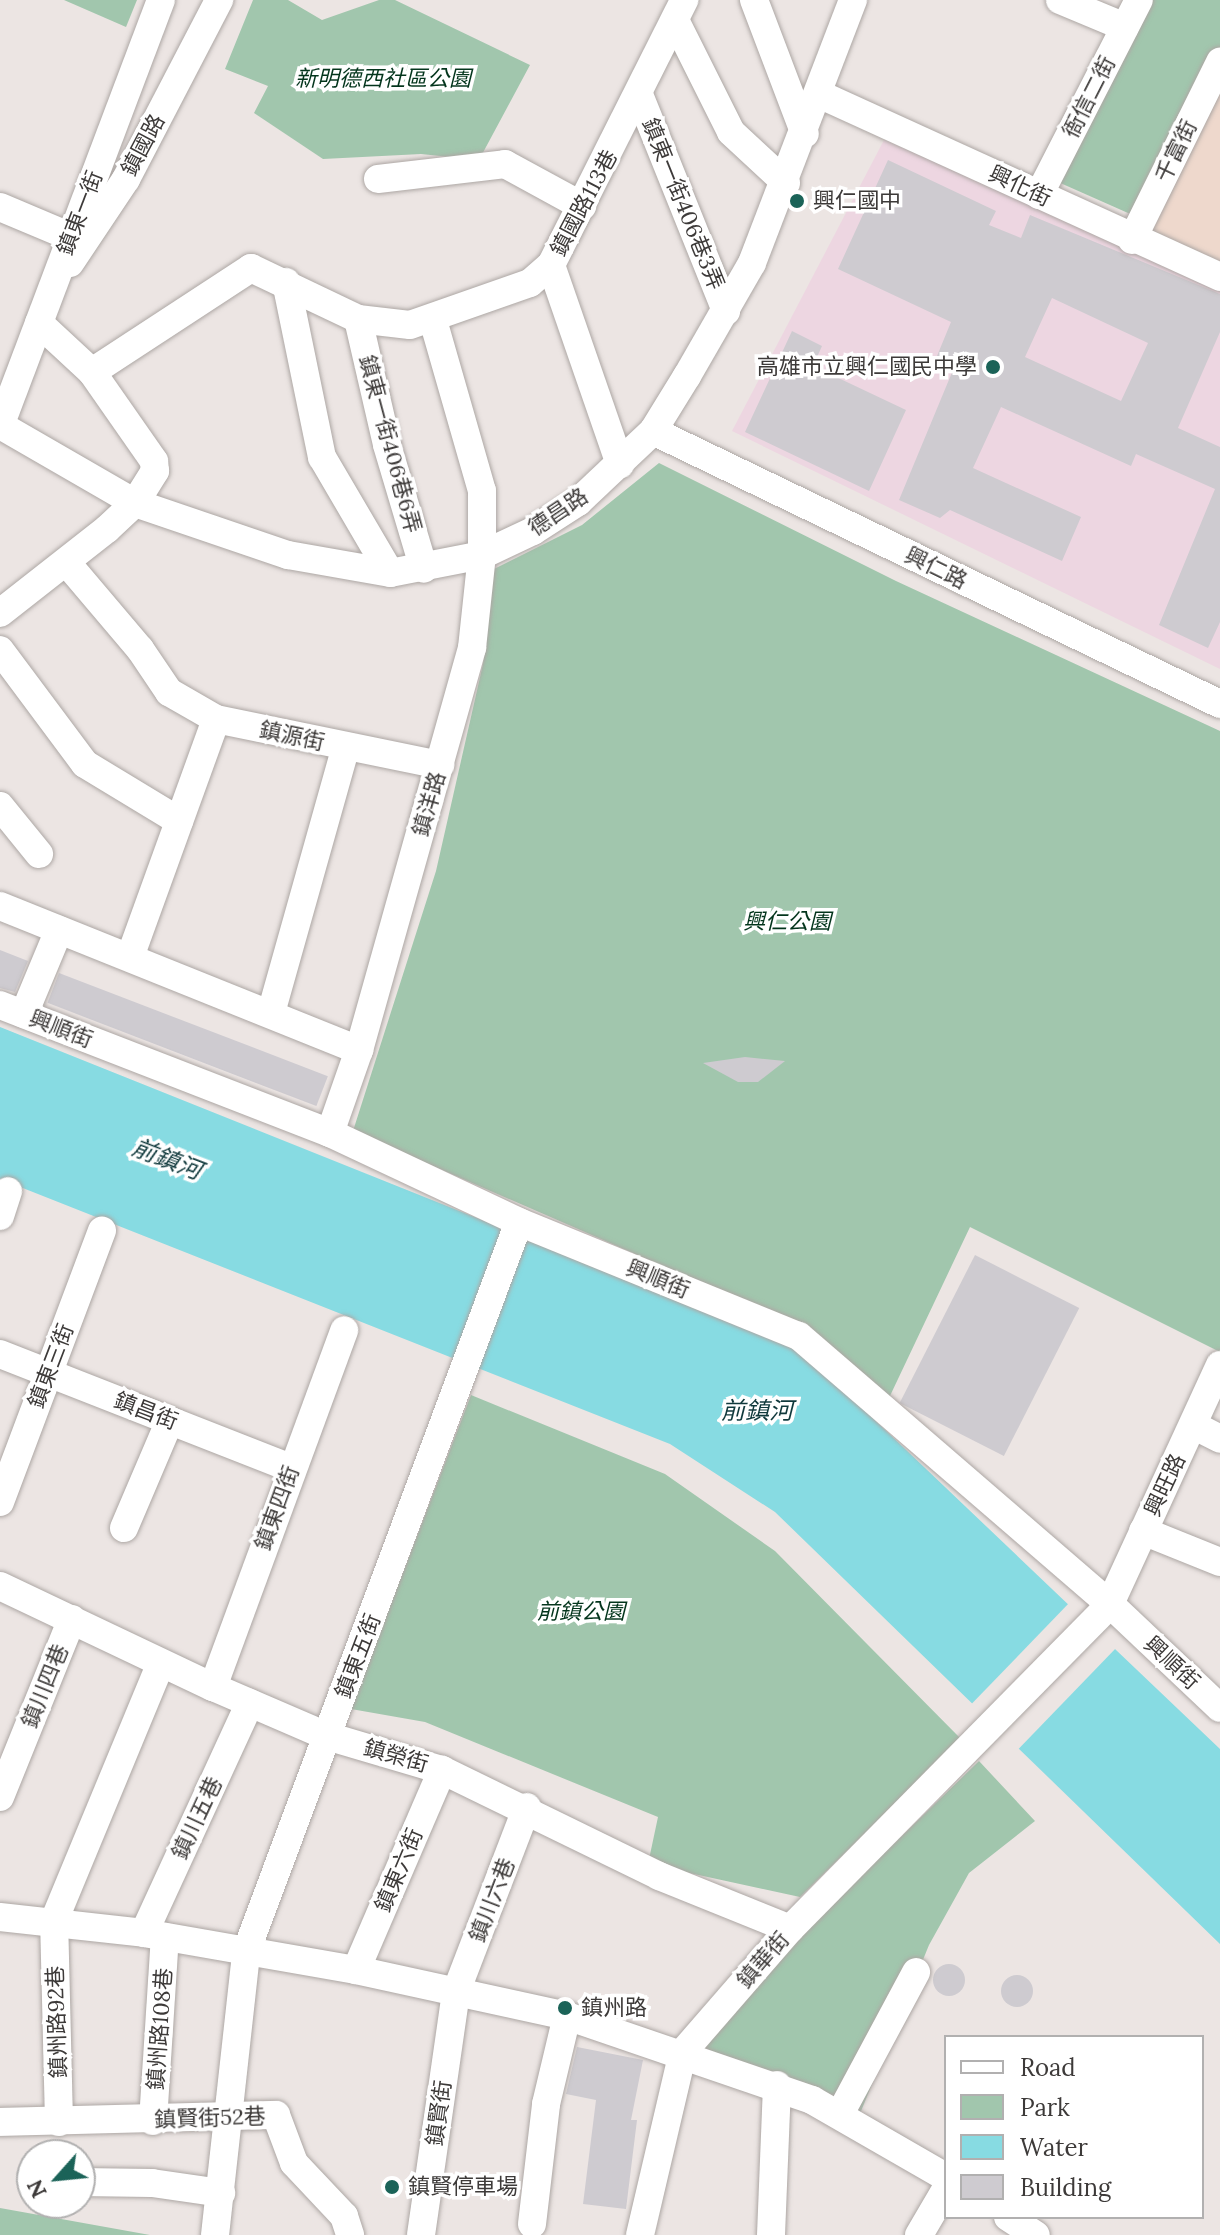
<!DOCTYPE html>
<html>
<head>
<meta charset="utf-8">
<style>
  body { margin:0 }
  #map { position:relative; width:1220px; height:2235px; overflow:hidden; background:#ece5e3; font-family:Lora,"Noto Sans TC",serif }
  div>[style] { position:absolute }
  .industrial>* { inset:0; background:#eed8cc }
  .education>* { inset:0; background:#edd6e1 }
  .green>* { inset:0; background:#a1c6ad }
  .water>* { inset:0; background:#87dbe2 }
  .pier>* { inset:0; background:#ece5e3; transform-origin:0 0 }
  .building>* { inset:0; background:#cecbd0; transform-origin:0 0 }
  .round { border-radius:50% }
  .roads { filter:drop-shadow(0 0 2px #ada7a4) drop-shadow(0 0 2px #ada7a4) }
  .minor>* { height:28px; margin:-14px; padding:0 14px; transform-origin:14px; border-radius:14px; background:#fff }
  .dots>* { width:22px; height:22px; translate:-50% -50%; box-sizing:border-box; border:4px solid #fff; border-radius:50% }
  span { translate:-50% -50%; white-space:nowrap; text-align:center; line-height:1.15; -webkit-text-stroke:7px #fff; paint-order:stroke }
  .park-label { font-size:22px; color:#03351c; font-style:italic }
  .street-label { font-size:22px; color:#3d3a39 }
  .poi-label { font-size:22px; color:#3d3a39 }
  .left { translate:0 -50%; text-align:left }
  .right { translate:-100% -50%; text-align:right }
  .water-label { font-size:24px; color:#10393c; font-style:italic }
  .legend { position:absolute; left:944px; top:2035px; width:260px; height:184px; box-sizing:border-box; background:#fff; border:2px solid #b1b0b0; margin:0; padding:10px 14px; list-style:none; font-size:24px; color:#3d3a39 }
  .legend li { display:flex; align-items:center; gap:16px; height:40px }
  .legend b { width:40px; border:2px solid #b1b0b0 }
  .north { position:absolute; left:16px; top:2139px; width:80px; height:80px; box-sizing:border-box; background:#fff; border:2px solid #b1b0b0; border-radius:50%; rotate:243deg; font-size:22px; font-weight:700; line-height:32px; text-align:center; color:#3d3a39 }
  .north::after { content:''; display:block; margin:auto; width:28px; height:36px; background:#1b6358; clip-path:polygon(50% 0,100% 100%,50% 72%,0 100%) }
</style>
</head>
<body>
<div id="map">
  <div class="industrial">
    <i style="clip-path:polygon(1220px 62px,1220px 277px,1132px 239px)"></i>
  </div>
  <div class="education">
    <i style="clip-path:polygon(884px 140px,1220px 284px,1220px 669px,732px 431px)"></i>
  </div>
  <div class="green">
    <i style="clip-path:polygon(64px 0,137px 0,126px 27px)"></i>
    <i style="clip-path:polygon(253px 0,288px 0,322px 20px,379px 0,395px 0,530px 65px,479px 160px,421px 154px,323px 159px,254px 113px,268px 86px,225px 69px)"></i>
    <i style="clip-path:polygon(1149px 0,1220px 0,1220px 48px,1137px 217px,1058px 182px)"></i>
    <i style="clip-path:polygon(659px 463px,896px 581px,1220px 731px,1220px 1352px,970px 1227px,889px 1398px,796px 1324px,353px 1131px,436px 871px,483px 664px,494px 569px,582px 525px)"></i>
    <i style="clip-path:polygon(471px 1395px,665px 1474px,775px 1551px,961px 1739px,800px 1897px,648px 1864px,658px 1817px,425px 1722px,351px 1709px)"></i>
    <i style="clip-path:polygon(979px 1761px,1035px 1821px,969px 1873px,929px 1945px,859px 2116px,685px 2047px)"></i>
    <i style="clip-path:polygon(0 2208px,150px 2235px,0 2235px)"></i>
  </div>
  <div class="water">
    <i style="clip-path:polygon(0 1027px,797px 1346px,1220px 1749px,1220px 1944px,775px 1512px,670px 1444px,0 1179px)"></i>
  </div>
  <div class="pier">
    <i style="left:1071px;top:1601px;width:65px;height:146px;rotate:44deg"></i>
  </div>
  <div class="building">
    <i style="clip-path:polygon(evenodd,888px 160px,996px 211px,989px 225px,1021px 238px,1030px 215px,1220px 294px,1220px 332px,1178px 428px,1220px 447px,1220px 622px,1208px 648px,1159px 625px,1215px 489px,1136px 454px,1131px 466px,1001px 407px,973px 468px,1081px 517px,1062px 561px,950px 510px,940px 518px,899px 500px,953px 370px,937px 356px,951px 322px,838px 269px,888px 160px,1052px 298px,1148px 343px,1121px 401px,1025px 357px,1052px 298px)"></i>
    <i style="clip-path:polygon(792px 331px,822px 346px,813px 366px,906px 410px,869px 491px,745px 432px)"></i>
    <i style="clip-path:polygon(0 950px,28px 961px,15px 992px,0 988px)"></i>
    <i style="left:59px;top:973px;width:288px;height:32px;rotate:21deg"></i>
    <i style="clip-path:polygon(745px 1057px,785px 1061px,758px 1082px,738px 1082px,703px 1063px)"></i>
    <i style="left:975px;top:1255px;width:117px;height:166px;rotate:27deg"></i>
    <i class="round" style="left:933px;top:1964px;width:32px;height:32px"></i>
    <i class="round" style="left:1001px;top:1975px;width:32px;height:32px"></i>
    <i style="clip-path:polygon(577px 2047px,643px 2060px,631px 2120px,637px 2120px,626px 2209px,583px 2204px,596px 2100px,566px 2094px)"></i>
  </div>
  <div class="roads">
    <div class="minor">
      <i style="left:754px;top:0;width:143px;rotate:69.2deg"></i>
      <i style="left:1060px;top:0;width:70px;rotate:22.6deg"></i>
      <i style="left:675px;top:20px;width:125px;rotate:63.4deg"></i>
      <i style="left:731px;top:132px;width:75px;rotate:42.8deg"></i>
      <i style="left:821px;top:95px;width:439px;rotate:24.5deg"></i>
      <i style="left:640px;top:97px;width:231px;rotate:68.1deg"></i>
      <i style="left:378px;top:179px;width:128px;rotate:-6.7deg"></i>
      <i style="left:505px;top:164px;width:88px;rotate:28.6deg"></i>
      <i style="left:1039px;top:195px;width:219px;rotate:-62.9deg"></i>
      <i style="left:0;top:207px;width:77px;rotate:22.9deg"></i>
      <i style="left:1132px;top:240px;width:199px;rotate:-63.7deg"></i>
      <i style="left:70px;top:263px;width:101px;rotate:-56.3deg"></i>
      <i style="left:126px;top:179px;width:202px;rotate:-62.5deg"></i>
      <i style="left:551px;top:265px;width:211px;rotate:70.9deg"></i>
      <i style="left:286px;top:282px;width:179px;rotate:78.4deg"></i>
      <i style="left:322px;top:457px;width:134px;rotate:59.6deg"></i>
      <i style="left:358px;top:319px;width:129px;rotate:77deg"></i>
      <i style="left:387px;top:445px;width:129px;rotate:73.4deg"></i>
      <i style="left:39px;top:323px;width:72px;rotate:42.8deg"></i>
      <i style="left:92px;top:372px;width:190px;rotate:-33.2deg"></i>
      <i style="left:251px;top:268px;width:119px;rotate:25.5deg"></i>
      <i style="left:358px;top:319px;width:52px;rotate:6.6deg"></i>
      <i style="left:410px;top:325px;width:127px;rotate:-19.3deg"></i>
      <i style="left:530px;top:283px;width:28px;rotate:-41deg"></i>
      <i style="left:551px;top:265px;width:297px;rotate:-63.3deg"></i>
      <i style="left:0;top:425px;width:156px;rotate:30deg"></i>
      <i style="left:135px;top:503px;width:162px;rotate:18.8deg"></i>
      <i style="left:288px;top:555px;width:104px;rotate:10deg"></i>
      <i style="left:390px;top:573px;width:94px;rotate:-11.1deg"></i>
      <i style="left:482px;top:555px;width:56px;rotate:-25.2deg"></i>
      <i style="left:533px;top:531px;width:54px;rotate:-32.8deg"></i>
      <i style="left:578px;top:502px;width:103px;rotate:-43.4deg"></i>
      <i style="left:653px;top:431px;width:65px;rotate:-58.3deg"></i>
      <i style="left:687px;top:376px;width:130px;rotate:-60.1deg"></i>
      <i style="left:752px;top:263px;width:282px;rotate:-69deg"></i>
      <i style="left:0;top:426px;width:455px;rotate:-69.3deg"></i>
      <i style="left:653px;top:431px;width:629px;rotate:25.71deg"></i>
      <i style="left:67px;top:563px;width:113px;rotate:49.7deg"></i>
      <i style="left:140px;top:649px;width:52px;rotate:56deg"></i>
      <i style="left:169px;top:692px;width:54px;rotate:29.9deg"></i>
      <i style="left:216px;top:719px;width:229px;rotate:11.6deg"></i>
      <i style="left:0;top:613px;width:136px;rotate:-38.1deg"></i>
      <i style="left:107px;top:529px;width:38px;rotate:-43deg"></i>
      <i style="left:135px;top:503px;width:38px;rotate:-58deg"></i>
      <i style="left:155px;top:471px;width:10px;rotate:-96deg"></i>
      <i style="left:154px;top:461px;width:108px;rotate:-124.9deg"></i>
      <i style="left:0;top:650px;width:142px;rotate:53.3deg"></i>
      <i style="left:85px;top:764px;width:110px;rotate:31.2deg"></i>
      <i style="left:0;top:806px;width:62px;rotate:50.9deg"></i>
      <i style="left:0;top:906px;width:387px;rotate:21.9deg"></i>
      <i style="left:359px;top:1050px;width:418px;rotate:-74.3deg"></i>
      <i style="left:472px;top:648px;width:94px;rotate:-83.9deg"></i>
      <i style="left:482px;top:555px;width:64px;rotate:-90deg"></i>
      <i style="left:482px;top:491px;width:178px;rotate:-106deg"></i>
      <i style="left:130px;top:957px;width:253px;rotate:-70.1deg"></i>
      <i style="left:0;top:1005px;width:354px;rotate:21.2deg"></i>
      <i style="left:330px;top:1133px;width:209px;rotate:25.2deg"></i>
      <i style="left:519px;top:1222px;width:302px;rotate:22.2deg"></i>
      <i style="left:799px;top:1336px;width:411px;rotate:40.8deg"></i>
      <i style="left:1110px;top:1604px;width:151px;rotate:43.4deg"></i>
      <i style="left:271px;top:1013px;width:276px;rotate:-74.3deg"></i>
      <i style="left:24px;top:1014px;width:91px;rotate:-67.4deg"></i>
      <i style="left:330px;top:1133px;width:88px;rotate:-70.7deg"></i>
      <i style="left:0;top:1216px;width:26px;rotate:-72deg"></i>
      <i style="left:0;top:1354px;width:313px;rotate:21.4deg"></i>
      <i style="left:1193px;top:1425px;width:30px;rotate:27deg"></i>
      <i style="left:0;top:1502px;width:290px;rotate:-69.4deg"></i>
      <i style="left:124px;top:1528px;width:117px;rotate:-66.9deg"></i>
      <i style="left:1143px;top:1531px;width:83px;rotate:21.9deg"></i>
      <i style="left:0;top:1586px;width:236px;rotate:25.4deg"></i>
      <i style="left:213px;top:1687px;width:124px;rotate:23.3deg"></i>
      <i style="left:327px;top:1736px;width:120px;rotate:16.5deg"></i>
      <i style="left:442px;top:1770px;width:242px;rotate:26deg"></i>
      <i style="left:659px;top:1876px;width:141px;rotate:22deg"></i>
      <i style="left:213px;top:1687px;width:380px;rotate:-69.8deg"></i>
      <i style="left:0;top:1797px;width:192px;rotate:-68deg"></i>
      <i style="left:0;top:1917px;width:145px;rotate:6.3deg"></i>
      <i style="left:144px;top:1933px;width:215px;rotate:9.9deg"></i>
      <i style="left:356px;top:1970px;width:216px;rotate:12.3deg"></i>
      <i style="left:567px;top:2016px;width:259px;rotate:18.9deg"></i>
      <i style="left:812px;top:2100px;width:155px;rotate:29.9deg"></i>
      <i style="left:144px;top:1933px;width:253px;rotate:-65.3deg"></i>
      <i style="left:356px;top:1970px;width:218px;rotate:-66.7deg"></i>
      <i style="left:840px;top:2114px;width:161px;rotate:-61.8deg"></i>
      <i style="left:153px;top:2121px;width:184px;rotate:-86.3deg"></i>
      <i style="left:0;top:2122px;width:276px;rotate:-1.5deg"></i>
      <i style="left:276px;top:2115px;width:51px;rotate:69.4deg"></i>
      <i style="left:294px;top:2163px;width:73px;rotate:46.7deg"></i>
      <i style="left:344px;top:2216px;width:20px;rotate:72deg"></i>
      <i style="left:59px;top:2122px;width:201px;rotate:-91.4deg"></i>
      <i style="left:54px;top:1921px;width:279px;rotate:-67.5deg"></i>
      <i style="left:80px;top:2182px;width:72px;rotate:0.8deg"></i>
      <i style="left:152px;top:2183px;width:70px;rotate:8.2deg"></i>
      <i style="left:1008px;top:2217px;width:33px;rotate:33deg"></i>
      <i style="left:532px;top:2224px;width:121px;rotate:-83.3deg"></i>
      <i style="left:546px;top:2104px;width:90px;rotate:-76.6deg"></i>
      <i style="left:215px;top:2235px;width:285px;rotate:-83.7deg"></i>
      <i style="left:246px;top:1952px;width:779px;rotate:-69.5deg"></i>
      <i style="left:421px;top:2235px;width:246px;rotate:-81.8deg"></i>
      <i style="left:456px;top:1992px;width:198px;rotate:-69deg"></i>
      <i style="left:640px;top:2235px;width:188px;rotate:-76.8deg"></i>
      <i style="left:683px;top:2052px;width:163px;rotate:-49deg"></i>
      <i style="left:790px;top:1929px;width:456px;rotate:-45.4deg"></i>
      <i style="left:1110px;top:1604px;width:263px;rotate:-65.3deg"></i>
      <i style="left:771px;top:2235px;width:150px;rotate:-87.7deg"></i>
      <i style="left:919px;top:2235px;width:53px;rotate:-59.6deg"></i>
    </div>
  </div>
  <div class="dots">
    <i style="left:797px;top:201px;background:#1b6358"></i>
    <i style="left:993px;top:367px;background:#1b6358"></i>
    <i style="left:565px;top:2008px;background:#1b6358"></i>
    <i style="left:392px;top:2187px;background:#1b6358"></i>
  </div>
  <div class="park-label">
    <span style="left:383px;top:79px">新明德西社區公園</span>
    <span style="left:787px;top:922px">興仁公園</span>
    <span style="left:581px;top:1612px">前鎮公園</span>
  </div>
  <div class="street-label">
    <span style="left:1089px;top:97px;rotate:-63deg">衙信二街</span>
    <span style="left:143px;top:145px;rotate:-62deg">鎮國路</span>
    <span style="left:1176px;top:151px;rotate:-64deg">千富街</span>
    <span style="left:1020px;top:186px;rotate:25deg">興化街</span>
    <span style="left:584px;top:203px;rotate:-62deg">鎮國路113巷</span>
    <span style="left:683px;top:204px;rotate:68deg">鎮東一街406巷3弄</span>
    <span style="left:80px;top:213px;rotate:-69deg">鎮東一街</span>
    <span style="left:390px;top:444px;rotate:75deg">鎮東一街406巷6弄</span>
    <span style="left:558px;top:512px;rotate:-34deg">德昌路</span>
    <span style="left:936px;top:568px;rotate:26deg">興仁路</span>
    <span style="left:292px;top:736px;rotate:12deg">鎮源街</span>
    <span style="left:429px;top:804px;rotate:-74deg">鎮洋路</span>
    <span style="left:61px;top:1029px;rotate:21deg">興順街</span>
    <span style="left:658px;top:1279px;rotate:22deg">興順街</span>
    <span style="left:51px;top:1366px;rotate:-69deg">鎮東三街</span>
    <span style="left:146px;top:1411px;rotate:21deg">鎮昌街</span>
    <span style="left:1165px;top:1485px;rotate:-65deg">興旺路</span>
    <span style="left:277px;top:1508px;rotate:-70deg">鎮東四街</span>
    <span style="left:358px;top:1656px;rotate:-69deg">鎮東五街</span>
    <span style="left:1172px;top:1663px;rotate:43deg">興順街</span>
    <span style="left:45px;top:1686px;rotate:-68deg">鎮川四巷</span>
    <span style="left:396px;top:1756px;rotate:16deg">鎮榮街</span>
    <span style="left:197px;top:1818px;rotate:-65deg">鎮川五巷</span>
    <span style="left:399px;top:1870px;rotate:-67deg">鎮東六街</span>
    <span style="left:492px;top:1900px;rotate:-69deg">鎮川六巷</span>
    <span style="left:763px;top:1960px;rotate:-49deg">鎮華街</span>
    <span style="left:57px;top:2022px;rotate:-92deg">鎮州路92巷</span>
    <span style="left:160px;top:2029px;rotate:-86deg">鎮州路108巷</span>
    <span style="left:439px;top:2113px;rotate:-82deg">鎮賢街</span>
    <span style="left:210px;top:2118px;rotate:-2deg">鎮賢街52巷</span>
  </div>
  <div class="poi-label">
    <span class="left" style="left:813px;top:201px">興仁國中</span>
    <span class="right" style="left:977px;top:367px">高雄市立興仁國民中學</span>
    <span class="left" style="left:581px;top:2008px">鎮州路</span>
    <span class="left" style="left:408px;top:2187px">鎮賢停車場</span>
  </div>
  <div class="water-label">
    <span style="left:167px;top:1159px;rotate:21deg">前鎮河</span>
    <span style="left:757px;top:1411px">前鎮河</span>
  </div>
  <ul class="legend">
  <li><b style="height:10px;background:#fff"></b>Road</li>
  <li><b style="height:22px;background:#a1c6ad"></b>Park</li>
  <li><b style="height:22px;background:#87dbe2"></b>Water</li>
  <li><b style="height:22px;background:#cecbd0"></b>Building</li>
  </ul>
  <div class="north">N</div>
</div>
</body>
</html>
